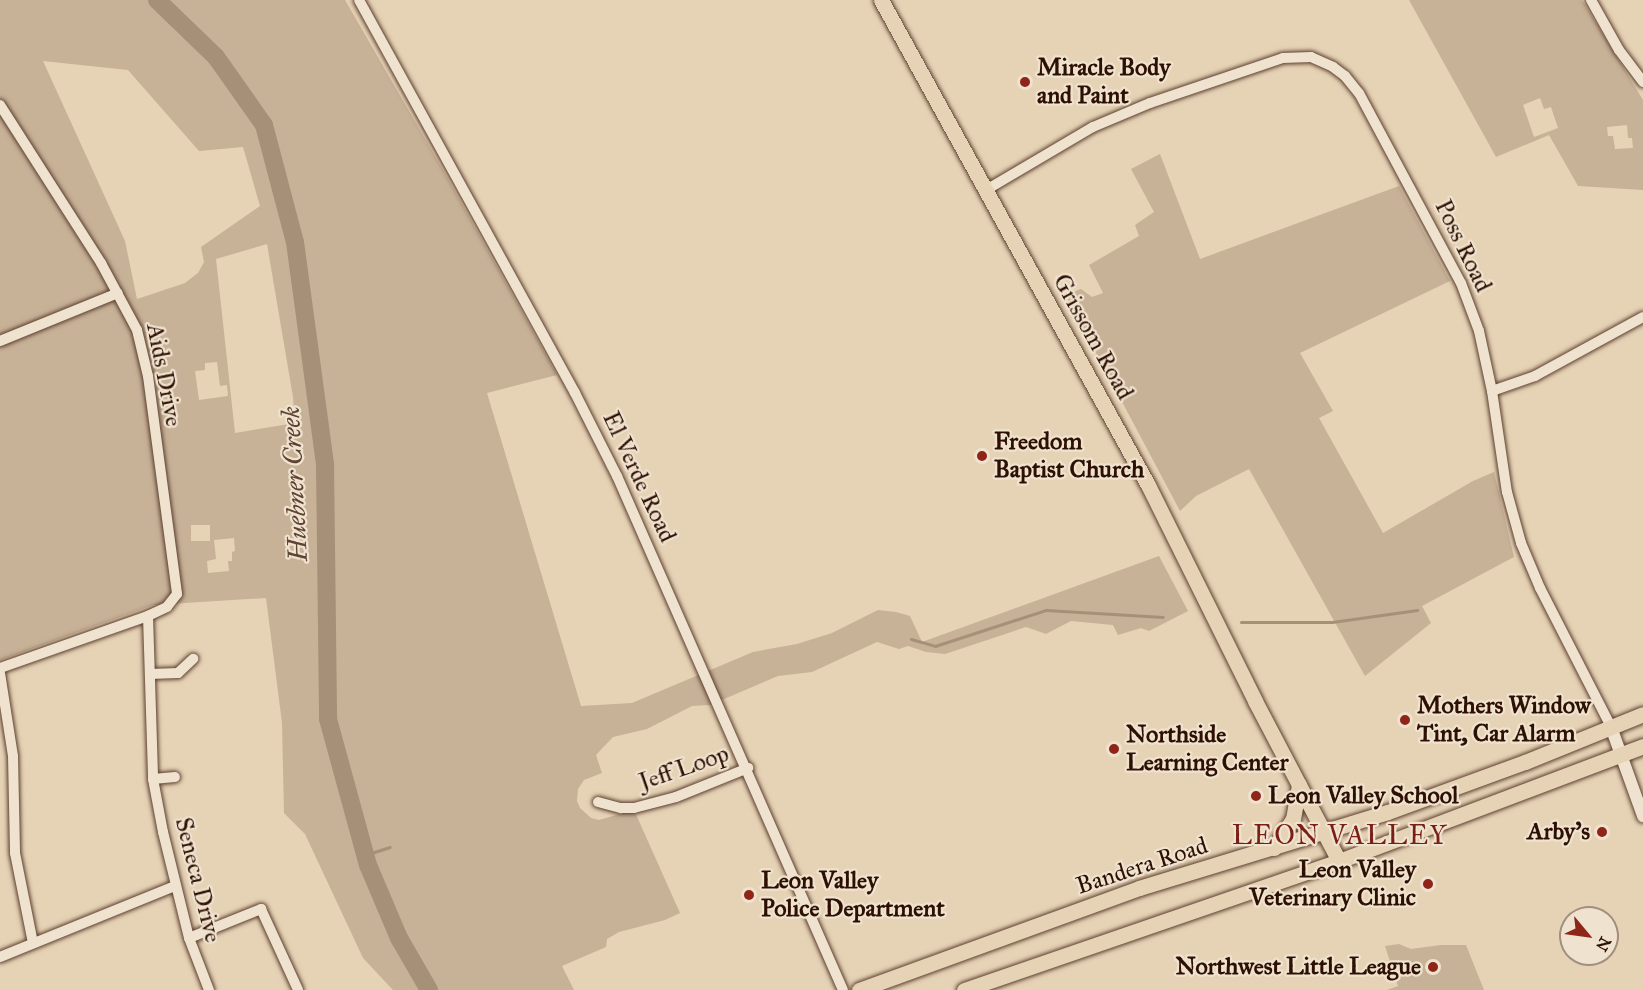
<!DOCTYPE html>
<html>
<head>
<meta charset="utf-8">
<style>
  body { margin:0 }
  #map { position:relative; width:1643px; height:990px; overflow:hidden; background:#e6d2b5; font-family:"IM FELL Great Primer",serif }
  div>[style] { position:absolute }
  .green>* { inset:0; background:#c7b197 }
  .stream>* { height:3px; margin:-1.5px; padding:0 1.5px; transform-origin:1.5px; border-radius:1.5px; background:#a79078 }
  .river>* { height:18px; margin:-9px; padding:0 9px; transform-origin:9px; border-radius:9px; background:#a79078 }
  .roads { filter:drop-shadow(0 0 2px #5c4030) drop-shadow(0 0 2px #5c4030) }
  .minor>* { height:10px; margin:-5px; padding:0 5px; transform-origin:5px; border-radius:5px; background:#efe2cf }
  .tertiary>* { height:12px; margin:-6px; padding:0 6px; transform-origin:6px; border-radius:6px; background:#efe2cf }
  .primary>* { height:15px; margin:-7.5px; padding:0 7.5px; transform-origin:7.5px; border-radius:7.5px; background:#e6d2b5 }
  .dots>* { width:16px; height:16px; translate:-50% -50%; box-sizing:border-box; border:3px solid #efe2cf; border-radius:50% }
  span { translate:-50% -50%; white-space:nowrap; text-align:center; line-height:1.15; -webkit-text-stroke:4.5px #efe2cf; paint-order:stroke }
  .poi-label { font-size:24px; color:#2e1003; font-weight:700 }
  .left { translate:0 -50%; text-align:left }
  .right { translate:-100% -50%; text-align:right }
  .street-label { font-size:24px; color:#2e1003 }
  .water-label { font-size:26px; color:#5e4332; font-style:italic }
  .quarter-label { font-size:27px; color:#7a1f14; letter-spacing:1.5px }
  .north { position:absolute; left:1559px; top:906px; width:60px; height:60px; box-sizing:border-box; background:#efe2cf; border:2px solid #a28e7d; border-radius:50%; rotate:119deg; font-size:16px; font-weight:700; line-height:24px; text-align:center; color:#2e1003 }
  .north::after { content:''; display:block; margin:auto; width:21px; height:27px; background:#8f2418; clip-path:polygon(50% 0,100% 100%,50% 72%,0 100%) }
</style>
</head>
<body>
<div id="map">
  <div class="green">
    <i style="clip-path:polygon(evenodd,0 0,345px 0,443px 170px,557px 375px,487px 393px,581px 706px,632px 703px,753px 652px,797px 644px,832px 633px,878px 610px,896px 612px,910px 616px,922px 642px,1159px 556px,1188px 611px,1149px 631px,1141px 628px,1118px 635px,1113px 625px,1071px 621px,1046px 634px,1026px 627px,945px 654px,926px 652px,908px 646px,899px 649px,877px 642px,812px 672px,778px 676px,710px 705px,692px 706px,647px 729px,613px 737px,596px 755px,602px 773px,584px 780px,578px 789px,577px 801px,580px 808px,591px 818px,599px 820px,634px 810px,680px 913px,665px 920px,619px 932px,607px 939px,606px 947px,562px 966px,574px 990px,393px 990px,363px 958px,305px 834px,284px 813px,282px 723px,266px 598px,153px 605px,0 660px,0 0,43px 61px,128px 70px,199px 151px,243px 147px,260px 206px,201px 247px,204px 262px,198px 273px,185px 283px,137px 299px,125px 241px,43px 61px,0 0,267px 244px,293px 397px,295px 423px,235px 433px,216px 259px,267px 244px,0 0,217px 362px,220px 386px,227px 385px,228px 396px,199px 400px,195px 371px,205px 370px,205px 363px,217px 362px,0 0,210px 525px,210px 541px,191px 541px,191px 525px,210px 525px,0 0,234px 538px,235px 551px,232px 552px,232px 561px,228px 561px,229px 571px,208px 573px,207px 561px,216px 559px,214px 540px,234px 538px)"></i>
    <i style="clip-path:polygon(evenodd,1409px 0,1582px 0,1643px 100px,1643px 190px,1578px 186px,1549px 135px,1496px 157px,1409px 0,1540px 98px,1544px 109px,1551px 107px,1558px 128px,1534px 137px,1523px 105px,1540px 98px,1409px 0,1627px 125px,1628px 138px,1632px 138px,1633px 148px,1615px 149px,1613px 136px,1608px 136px,1607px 127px,1627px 125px)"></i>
    <i style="clip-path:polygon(1160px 154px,1200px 259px,1399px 186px,1450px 281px,1300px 353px,1333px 411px,1319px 418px,1383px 533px,1473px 481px,1494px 472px,1514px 557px,1422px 606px,1431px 623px,1365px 676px,1249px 469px,1196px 496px,1180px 511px,1068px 300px,1073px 292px,1081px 289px,1092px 297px,1103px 293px,1089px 265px,1139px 236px,1135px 225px,1154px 212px,1131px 169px)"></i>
    <i style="clip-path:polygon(1399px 944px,1411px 949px,1441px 945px,1466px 945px,1484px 990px,1387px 990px,1398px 986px,1385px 946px)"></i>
  </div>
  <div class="stream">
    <i style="left:1241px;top:622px;width:91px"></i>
    <i style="left:1332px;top:622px;width:86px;rotate:-8deg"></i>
    <i style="left:911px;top:639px;width:25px;rotate:16deg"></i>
    <i style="left:935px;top:646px;width:117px;rotate:-18deg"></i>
    <i style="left:1046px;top:610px;width:117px;rotate:3.4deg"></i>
    <i style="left:365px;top:855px;width:26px;rotate:-18deg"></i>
  </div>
  <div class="river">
    <i style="left:157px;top:0;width:82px;rotate:44deg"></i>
    <i style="left:216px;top:57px;width:83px;rotate:54.8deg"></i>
    <i style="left:264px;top:125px;width:121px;rotate:75.2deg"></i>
    <i style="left:295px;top:242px;width:225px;rotate:82.3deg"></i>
    <i style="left:325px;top:465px;width:254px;rotate:89.3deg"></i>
    <i style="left:328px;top:719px;width:151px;rotate:74.7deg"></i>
    <i style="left:368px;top:865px;width:79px;rotate:67deg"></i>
    <i style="left:399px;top:938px;width:60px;rotate:60deg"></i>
  </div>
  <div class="roads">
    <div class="minor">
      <i style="left:359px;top:0;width:448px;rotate:61.2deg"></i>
      <i style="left:575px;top:393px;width:93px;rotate:63.2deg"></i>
      <i style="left:617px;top:476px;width:561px;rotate:66.27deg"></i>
      <i style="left:1591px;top:0;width:57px;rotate:60.8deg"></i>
      <i style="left:1619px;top:50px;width:40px;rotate:53deg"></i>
      <i style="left:0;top:105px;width:188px;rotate:57.4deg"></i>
      <i style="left:101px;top:263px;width:76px;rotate:61.8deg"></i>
      <i style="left:137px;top:330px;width:47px;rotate:76.6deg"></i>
      <i style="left:148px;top:376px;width:220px;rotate:82.4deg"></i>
      <i style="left:177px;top:594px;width:16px;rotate:128deg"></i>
      <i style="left:167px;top:607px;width:21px;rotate:155deg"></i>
      <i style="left:148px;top:616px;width:157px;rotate:160.6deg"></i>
      <i style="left:986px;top:190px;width:124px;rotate:-30.5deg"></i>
      <i style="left:1093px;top:127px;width:62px;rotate:-22.8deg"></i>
      <i style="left:1150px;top:103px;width:140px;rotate:-18.7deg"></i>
      <i style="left:1283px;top:58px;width:28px;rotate:-2deg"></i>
      <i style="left:1311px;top:57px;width:24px;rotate:24deg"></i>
      <i style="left:1333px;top:67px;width:15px;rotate:37deg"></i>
      <i style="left:1345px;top:76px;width:22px;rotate:51deg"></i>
      <i style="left:1359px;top:93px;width:216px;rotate:61.8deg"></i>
      <i style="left:1461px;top:283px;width:51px;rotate:69.4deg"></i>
      <i style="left:1479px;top:331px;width:61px;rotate:77.8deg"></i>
      <i style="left:1492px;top:391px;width:102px;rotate:81.6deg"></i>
      <i style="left:1507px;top:492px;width:53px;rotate:74.6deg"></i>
      <i style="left:1521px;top:543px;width:49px;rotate:67.1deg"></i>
      <i style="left:1540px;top:588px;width:156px;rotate:62.9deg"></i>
      <i style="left:0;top:341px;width:127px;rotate:-22.1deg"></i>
      <i style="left:1492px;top:391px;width:46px;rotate:-19.2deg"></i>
      <i style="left:1535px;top:376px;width:123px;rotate:-28.6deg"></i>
      <i style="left:148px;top:616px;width:163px;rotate:88.2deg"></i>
      <i style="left:153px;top:779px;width:54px;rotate:79.3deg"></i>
      <i style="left:163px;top:832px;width:109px;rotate:76.2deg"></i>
      <i style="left:189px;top:938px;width:56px;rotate:69deg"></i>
      <i style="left:0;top:673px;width:84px;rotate:81.1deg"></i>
      <i style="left:13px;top:756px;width:97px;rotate:88.8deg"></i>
      <i style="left:15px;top:853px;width:92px;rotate:78.7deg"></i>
      <i style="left:150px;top:674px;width:28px;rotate:-2deg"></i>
      <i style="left:178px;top:673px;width:21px;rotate:-43deg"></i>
      <i style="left:153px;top:779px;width:22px;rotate:-5deg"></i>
      <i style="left:598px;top:802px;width:24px;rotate:15deg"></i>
      <i style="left:621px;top:808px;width:13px"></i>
      <i style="left:634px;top:808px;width:43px;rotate:-14.7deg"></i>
      <i style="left:676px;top:797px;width:78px;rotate:-21.9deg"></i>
      <i style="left:189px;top:938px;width:78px;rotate:-21.9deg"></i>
      <i style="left:261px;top:909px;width:89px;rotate:65.4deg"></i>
      <i style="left:0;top:957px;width:189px;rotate:-22.1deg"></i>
    </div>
    <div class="tertiary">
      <i style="left:1611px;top:727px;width:95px;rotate:70.2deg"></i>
    </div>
    <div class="primary">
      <i style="left:881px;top:0;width:554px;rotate:61.17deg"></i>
      <i style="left:1148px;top:485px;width:241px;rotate:63.6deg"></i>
      <i style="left:1255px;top:701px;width:181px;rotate:62.3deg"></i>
      <i style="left:1274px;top:848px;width:35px;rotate:-57deg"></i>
      <i style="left:1293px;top:819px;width:35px;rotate:-80deg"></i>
      <i style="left:859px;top:990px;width:298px;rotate:-20deg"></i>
      <i style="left:1139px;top:888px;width:260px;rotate:-17deg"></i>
      <i style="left:1388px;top:812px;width:146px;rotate:-20.1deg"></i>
      <i style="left:1525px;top:762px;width:127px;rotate:-22.1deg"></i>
      <i style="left:964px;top:990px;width:397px;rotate:-19deg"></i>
      <i style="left:1339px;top:861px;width:325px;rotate:-20.7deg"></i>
    </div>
  </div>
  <div class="dots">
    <i style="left:1025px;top:82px;background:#8f2418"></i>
    <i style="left:982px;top:456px;background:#8f2418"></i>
    <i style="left:1405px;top:720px;background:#8f2418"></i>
    <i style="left:1114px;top:749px;background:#8f2418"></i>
    <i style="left:1256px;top:796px;background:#8f2418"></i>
    <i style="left:1602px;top:832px;background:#8f2418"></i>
    <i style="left:1428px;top:884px;background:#8f2418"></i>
    <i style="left:749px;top:895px;background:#8f2418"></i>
    <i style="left:1433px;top:967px;background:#8f2418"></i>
  </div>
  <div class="poi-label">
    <span class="left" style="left:1037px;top:82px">Miracle Body<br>and Paint</span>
    <span class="left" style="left:994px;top:456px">Freedom<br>Baptist Church</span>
    <span class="left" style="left:1417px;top:720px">Mothers Window<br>Tint, Car Alarm</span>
    <span class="left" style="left:1126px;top:749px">Northside<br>Learning Center</span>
    <span class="left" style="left:1268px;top:796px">Leon Valley School</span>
    <span class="right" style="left:1590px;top:832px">Arby's</span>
    <span class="right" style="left:1416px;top:884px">Leon Valley<br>Veterinary Clinic</span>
    <span class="left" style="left:761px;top:895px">Leon Valley<br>Police Department</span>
    <span class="right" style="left:1421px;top:967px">Northwest Little League</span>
  </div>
  <div class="street-label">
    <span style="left:1463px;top:246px;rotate:64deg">Poss Road</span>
    <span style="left:1093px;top:337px;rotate:61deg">Grissom Road</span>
    <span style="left:164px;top:375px;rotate:79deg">Aids Drive</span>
    <span style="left:639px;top:477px;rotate:65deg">El Verde Road</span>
    <span style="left:684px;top:768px;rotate:-19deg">Jeff Loop</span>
    <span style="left:1142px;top:866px;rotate:-18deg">Bandera Road</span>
    <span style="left:198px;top:880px;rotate:76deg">Seneca Drive</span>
  </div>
  <div class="water-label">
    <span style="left:295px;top:484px;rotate:-93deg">Huebner Creek</span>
  </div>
  <div class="quarter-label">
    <span style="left:1340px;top:835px">LEON VALLEY</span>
  </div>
  <div class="north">N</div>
</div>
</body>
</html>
